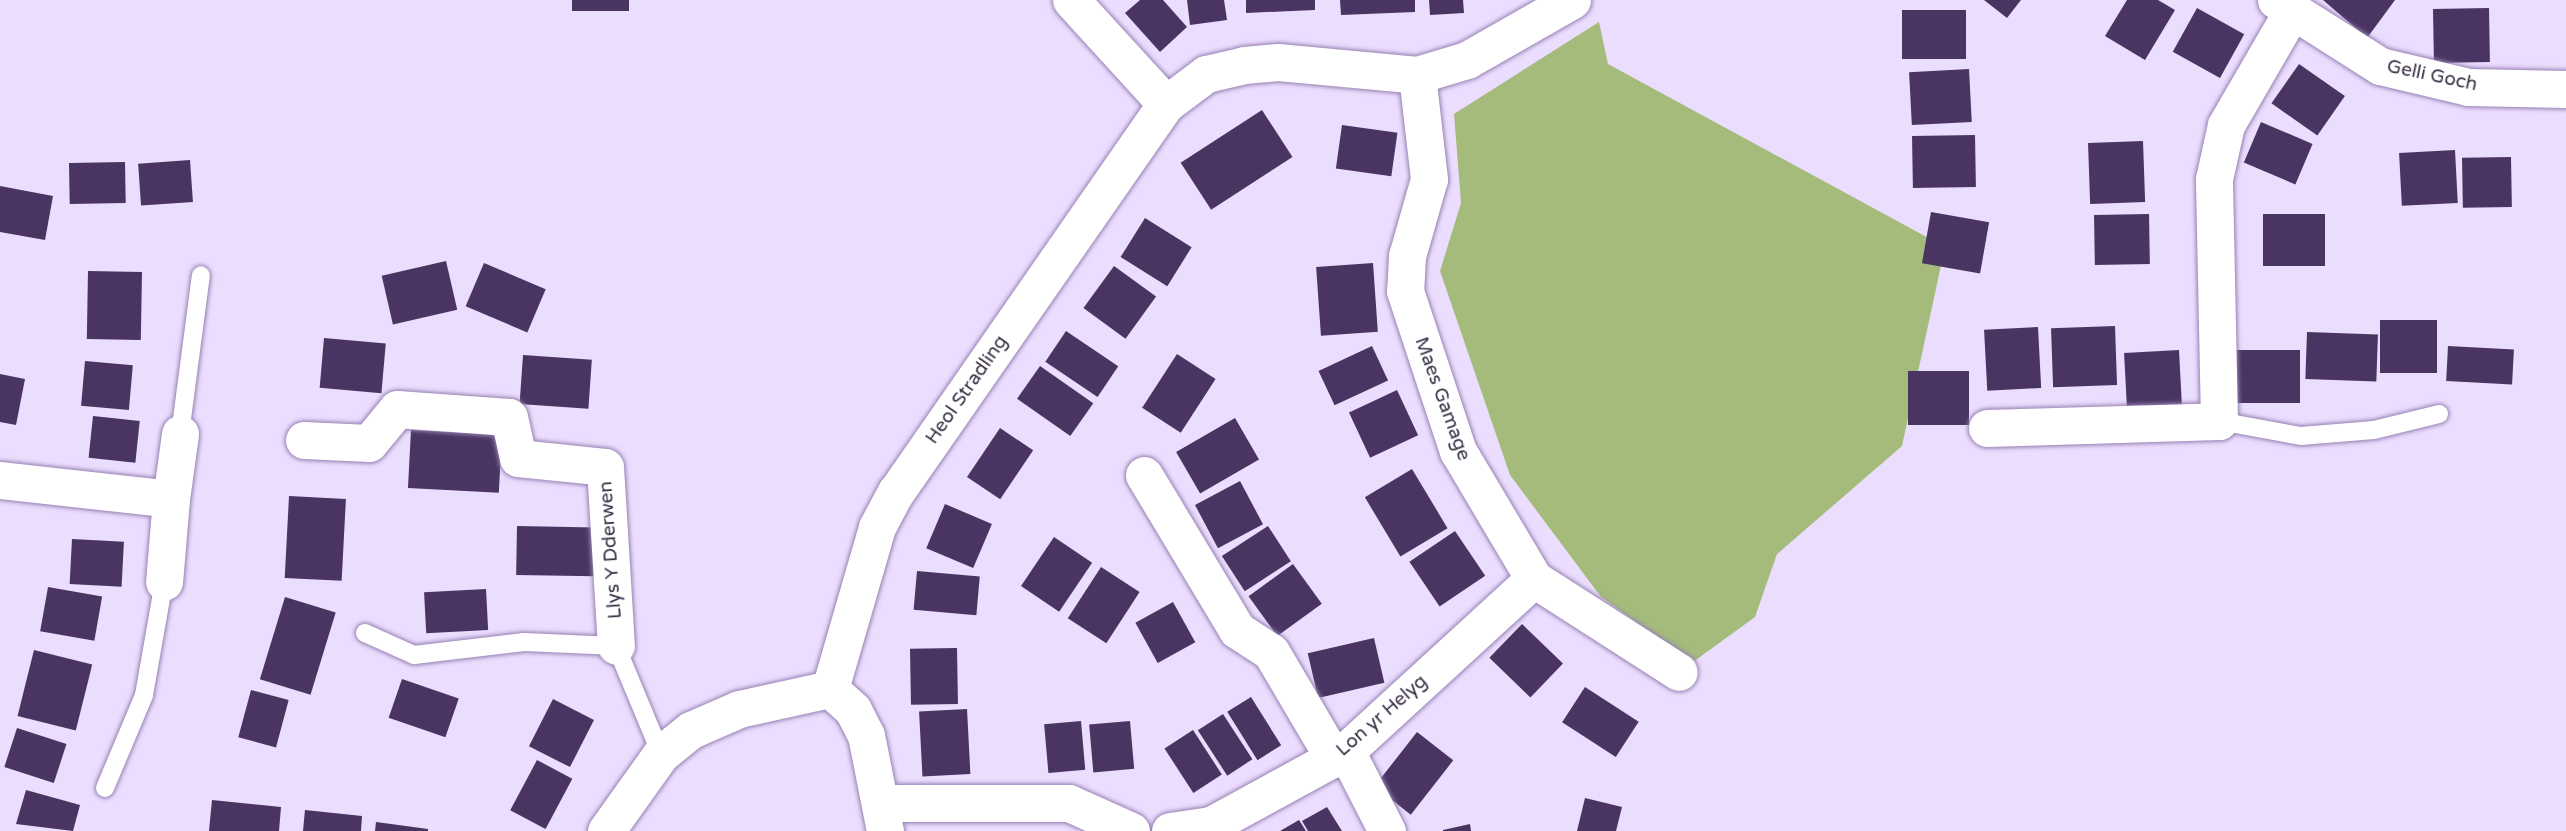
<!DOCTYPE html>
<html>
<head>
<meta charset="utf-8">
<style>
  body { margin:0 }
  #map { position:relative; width:2566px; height:831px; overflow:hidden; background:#ebddfe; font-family:"Varela Round",sans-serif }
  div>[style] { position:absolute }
  .green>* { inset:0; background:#a4bb7b }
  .building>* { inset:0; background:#4a3562; transform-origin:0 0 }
  .roads { filter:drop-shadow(0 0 2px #9781b4) drop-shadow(0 0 2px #9781b4) }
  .service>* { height:18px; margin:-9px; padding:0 9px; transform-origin:9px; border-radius:9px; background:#fff }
  .minor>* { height:37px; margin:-18.5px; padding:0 18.5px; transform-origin:18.5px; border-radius:18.5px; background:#fff }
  span { translate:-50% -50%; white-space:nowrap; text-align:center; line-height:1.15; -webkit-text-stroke:7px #fff; paint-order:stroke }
  .street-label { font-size:19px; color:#392f45 }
</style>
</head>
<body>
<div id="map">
  <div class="green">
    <i style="clip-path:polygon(1599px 22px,1608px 64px,1945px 247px,1902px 446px,1777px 554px,1755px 617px,1693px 662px,1601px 597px,1510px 475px,1440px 271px,1461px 203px,1454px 114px)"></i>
  </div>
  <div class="building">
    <i style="left:572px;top:0;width:57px;height:11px"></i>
    <i style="clip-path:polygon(1140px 0,1163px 0,1187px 27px,1160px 52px,1125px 13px)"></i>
    <i style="clip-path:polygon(1187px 0,1224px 0,1227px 20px,1190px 25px)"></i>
    <i style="clip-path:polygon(1246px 0,1315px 0,1315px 10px,1246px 13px)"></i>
    <i style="clip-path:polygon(1340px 0,1415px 0,1415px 12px,1341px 15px)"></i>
    <i style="clip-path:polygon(1429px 0,1463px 0,1464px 13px,1430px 15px)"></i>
    <i style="clip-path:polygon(1984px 0,2021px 0,2007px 18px)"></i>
    <i style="clip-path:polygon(2127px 0,2158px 0,2175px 10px,2145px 60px,2105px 36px)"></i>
    <i style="clip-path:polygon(2323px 0,2395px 0,2367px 38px)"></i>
    <i style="left:2197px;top:8px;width:54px;height:50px;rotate:29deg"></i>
    <i style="left:2489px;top:8px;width:54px;height:56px;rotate:89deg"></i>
    <i style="left:1966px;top:10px;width:49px;height:64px;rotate:90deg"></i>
    <i style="left:2299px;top:64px;width:56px;height:48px;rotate:35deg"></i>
    <i style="left:1969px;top:69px;width:53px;height:60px;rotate:87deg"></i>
    <i style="left:1262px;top:110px;width:56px;height:97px;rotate:57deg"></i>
    <i style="left:2261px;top:122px;width:56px;height:44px;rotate:23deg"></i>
    <i style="left:1342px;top:125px;width:56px;height:44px;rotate:8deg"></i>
    <i style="left:1975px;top:135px;width:52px;height:63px;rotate:89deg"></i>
    <i style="left:2143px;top:141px;width:61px;height:55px;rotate:88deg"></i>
    <i style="left:2455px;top:150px;width:53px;height:56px;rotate:87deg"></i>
    <i style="left:2511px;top:157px;width:50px;height:49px;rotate:89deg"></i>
    <i style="left:190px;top:160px;width:42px;height:52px;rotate:86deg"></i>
    <i style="left:125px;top:162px;width:41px;height:56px;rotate:89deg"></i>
    <i style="clip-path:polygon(0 186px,53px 196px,45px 240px,0 232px)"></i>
    <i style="left:1931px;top:212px;width:59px;height:52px;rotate:10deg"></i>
    <i style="left:2149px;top:214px;width:50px;height:55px;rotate:89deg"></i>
    <i style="left:2263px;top:214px;width:62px;height:52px"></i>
    <i style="left:1145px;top:218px;width:55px;height:46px;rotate:32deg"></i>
    <i style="left:446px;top:261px;width:50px;height:66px;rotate:77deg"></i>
    <i style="left:484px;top:263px;width:67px;height:47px;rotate:23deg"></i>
    <i style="left:1373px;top:263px;width:69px;height:57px;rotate:86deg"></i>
    <i style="left:1114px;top:266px;width:52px;height:52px;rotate:36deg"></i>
    <i style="left:88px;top:271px;width:54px;height:68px;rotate:1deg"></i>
    <i style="left:2380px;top:320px;width:57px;height:53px"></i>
    <i style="left:2115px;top:326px;width:59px;height:64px;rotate:88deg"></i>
    <i style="left:2038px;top:327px;width:61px;height:54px;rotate:87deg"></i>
    <i style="left:1066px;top:331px;width:63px;height:37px;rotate:34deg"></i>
    <i style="left:2307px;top:332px;width:71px;height:47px;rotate:2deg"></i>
    <i style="left:324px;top:338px;width:62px;height:50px;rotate:5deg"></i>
    <i style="left:1372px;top:346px;width:38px;height:59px;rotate:65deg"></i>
    <i style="left:2448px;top:346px;width:66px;height:35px;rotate:3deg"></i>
    <i style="left:2179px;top:350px;width:55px;height:55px;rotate:87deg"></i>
    <i style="left:2235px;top:350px;width:65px;height:53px"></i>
    <i style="left:1177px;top:354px;width:46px;height:64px;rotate:33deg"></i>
    <i style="left:523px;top:355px;width:69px;height:49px;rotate:4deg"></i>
    <i style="left:85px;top:361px;width:48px;height:45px;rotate:5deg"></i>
    <i style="left:1040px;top:366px;width:65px;height:40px;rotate:35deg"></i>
    <i style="left:1908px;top:371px;width:61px;height:54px"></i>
    <i style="clip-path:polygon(0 374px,25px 379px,16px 425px,0 422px)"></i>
    <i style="left:1397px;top:390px;width:50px;height:53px;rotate:65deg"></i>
    <i style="left:93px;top:416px;width:47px;height:42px;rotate:6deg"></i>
    <i style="left:1235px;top:418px;width:48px;height:68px;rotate:60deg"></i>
    <i style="left:1000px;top:428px;width:40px;height:59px;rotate:34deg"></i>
    <i style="left:411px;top:430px;width:91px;height:58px;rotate:3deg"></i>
    <i style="left:1412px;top:469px;width:69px;height:55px;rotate:59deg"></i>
    <i style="left:1240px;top:481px;width:49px;height:51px;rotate:62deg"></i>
    <i style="left:289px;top:496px;width:57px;height:82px;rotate:3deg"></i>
    <i style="left:945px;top:504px;width:51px;height:48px;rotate:23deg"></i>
    <i style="left:517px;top:526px;width:79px;height:49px;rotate:1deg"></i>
    <i style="left:1268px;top:526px;width:42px;height:55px;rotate:57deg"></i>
    <i style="left:1455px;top:531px;width:54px;height:55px;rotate:56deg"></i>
    <i style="left:1054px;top:537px;width:46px;height:59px;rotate:34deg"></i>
    <i style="left:72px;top:539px;width:52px;height:45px;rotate:3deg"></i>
    <i style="left:1293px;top:564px;width:49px;height:55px;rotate:54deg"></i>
    <i style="left:1101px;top:567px;width:46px;height:61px;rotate:33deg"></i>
    <i style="left:917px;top:571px;width:63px;height:39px;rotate:5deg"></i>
    <i style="left:48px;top:587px;width:55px;height:45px;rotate:10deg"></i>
    <i style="left:486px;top:589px;width:41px;height:62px;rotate:87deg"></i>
    <i style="left:285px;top:597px;width:53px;height:86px;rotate:17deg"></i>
    <i style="left:1173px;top:602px;width:46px;height:43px;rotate:61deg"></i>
    <i style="left:1522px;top:624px;width:57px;height:47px;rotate:44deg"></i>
    <i style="left:1374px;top:638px;width:46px;height:68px;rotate:77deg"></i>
    <i style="left:957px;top:648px;width:56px;height:47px;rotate:89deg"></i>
    <i style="left:34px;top:650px;width:60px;height:68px;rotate:14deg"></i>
    <i style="left:402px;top:679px;width:60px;height:41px;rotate:19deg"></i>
    <i style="left:1585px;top:687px;width:64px;height:42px;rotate:33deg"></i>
    <i style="left:251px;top:690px;width:39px;height:49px;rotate:15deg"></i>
    <i style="left:1251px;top:697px;width:57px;height:28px;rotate:58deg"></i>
    <i style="left:553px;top:699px;width:46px;height:53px;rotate:27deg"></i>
    <i style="left:967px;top:709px;width:65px;height:48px;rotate:87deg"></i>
    <i style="left:1223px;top:714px;width:54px;height:30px;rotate:57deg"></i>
    <i style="left:1081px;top:721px;width:49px;height:37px;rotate:85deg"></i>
    <i style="left:1130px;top:721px;width:48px;height:41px;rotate:85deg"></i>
    <i style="left:17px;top:728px;width:52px;height:41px;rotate:18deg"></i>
    <i style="left:1193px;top:730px;width:53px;height:34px;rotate:57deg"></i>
    <i style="left:1417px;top:732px;width:46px;height:69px;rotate:38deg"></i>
    <i style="left:537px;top:760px;width:40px;height:57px;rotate:28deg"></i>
    <i style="clip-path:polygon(26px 790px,80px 805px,73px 831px,16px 824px)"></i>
    <i style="clip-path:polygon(1585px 798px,1622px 807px,1616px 831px,1577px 831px)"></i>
    <i style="clip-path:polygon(212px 800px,281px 807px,279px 831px,209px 831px)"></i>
    <i style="clip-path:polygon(1327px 807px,1342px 831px,1308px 831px,1302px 821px)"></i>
    <i style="clip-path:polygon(305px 810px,362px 816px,361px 831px,303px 831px)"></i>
    <i style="clip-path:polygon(1299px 820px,1306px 831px,1280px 831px)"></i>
    <i style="clip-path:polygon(376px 822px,428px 829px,428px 831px,375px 831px)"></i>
    <i style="clip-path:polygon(1470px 824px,1471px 831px,1443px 831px,1443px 830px)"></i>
  </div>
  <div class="roads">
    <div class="service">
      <i style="left:2219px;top:421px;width:83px;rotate:10.4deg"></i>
      <i style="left:2301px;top:436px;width:73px;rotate:-4.7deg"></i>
      <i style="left:2374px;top:430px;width:67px;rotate:-13.8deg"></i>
      <i style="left:180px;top:434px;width:160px;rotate:-82.5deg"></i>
      <i style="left:365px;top:633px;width:54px;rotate:24.2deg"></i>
      <i style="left:414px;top:655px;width:111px;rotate:-6.7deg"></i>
      <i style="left:524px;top:642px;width:92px;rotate:2.5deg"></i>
      <i style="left:616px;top:646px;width:117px;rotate:67.4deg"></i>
      <i style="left:105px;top:788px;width:101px;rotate:-67.2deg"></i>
      <i style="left:144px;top:695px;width:115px;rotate:-80deg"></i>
    </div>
    <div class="minor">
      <i style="left:1071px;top:0;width:141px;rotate:47.6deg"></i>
      <i style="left:2276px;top:0;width:123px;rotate:32.4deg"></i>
      <i style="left:2380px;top:66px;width:90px;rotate:13.4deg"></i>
      <i style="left:2468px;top:87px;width:98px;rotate:1.2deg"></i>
      <i style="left:1417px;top:75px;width:105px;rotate:83.4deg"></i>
      <i style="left:1429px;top:179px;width:80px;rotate:105.9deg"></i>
      <i style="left:1407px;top:256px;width:35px;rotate:93deg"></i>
      <i style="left:1405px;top:291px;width:169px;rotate:71.7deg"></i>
      <i style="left:1458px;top:451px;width:149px;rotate:59.3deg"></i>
      <i style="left:1534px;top:579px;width:172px;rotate:32.7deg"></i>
      <i style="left:1987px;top:428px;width:232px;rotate:-1.7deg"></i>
      <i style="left:2219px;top:421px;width:242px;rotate:-91.2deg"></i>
      <i style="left:2214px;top:179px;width:55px;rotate:-77.5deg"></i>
      <i style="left:2226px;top:125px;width:132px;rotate:-59.9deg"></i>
      <i style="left:304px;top:440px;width:65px;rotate:2.6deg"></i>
      <i style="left:369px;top:443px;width:44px;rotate:-50.5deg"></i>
      <i style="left:397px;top:409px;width:112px;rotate:4.1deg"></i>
      <i style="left:509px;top:417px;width:42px;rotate:77.6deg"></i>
      <i style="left:518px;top:458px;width:87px;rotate:5.9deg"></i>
      <i style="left:605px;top:467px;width:179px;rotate:86.5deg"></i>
      <i style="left:1144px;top:475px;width:181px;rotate:59deg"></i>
      <i style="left:1237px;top:630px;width:40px;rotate:32.9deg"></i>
      <i style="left:1271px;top:652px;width:124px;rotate:59.5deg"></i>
      <i style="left:0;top:480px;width:172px;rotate:6.3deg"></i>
      <i style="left:171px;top:499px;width:83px;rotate:94.8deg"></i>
      <i style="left:171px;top:499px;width:66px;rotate:-82.1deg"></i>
      <i style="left:830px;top:689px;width:31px;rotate:42deg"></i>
      <i style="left:853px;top:710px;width:28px;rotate:63deg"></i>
      <i style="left:866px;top:735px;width:98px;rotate:78.8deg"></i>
      <i style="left:1346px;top:751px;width:90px;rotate:62.9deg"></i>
      <i style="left:881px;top:803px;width:188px"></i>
      <i style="left:1069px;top:803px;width:68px;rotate:24.3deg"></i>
      <i style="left:606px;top:831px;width:95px;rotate:-54.5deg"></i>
      <i style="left:661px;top:754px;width:38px;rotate:-39deg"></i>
      <i style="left:691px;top:730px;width:52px;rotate:-23.6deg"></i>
      <i style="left:739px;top:709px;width:93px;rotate:-12.4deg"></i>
      <i style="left:830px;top:689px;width:169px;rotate:-73.8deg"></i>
      <i style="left:877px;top:527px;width:40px;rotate:-62deg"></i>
      <i style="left:896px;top:492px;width:473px;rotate:-55.2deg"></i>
      <i style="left:1166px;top:104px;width:50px;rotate:-36.9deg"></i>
      <i style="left:1206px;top:74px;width:39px;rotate:-13deg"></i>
      <i style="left:1244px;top:65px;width:34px;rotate:-5deg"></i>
      <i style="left:1278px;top:62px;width:140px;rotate:5.3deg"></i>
      <i style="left:1417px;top:75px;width:52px;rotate:-16.7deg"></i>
      <i style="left:1467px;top:60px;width:121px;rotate:-29.7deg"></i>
      <i style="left:1170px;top:831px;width:41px;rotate:-8.3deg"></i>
      <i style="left:1211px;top:825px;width:154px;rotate:-28.7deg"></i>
      <i style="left:1346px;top:751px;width:255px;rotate:-42.5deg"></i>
    </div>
  </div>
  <div class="street-label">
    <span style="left:2432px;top:76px;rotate:12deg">Gelli Goch</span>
    <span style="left:967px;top:390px;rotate:-55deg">Heol Stradling</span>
    <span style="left:1442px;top:399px;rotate:70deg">Maes Gamage</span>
    <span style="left:611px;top:550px;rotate:-94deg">Llys Y Dderwen</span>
    <span style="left:1382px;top:716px;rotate:-41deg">Lon yr Helyg</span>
  </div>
</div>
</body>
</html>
